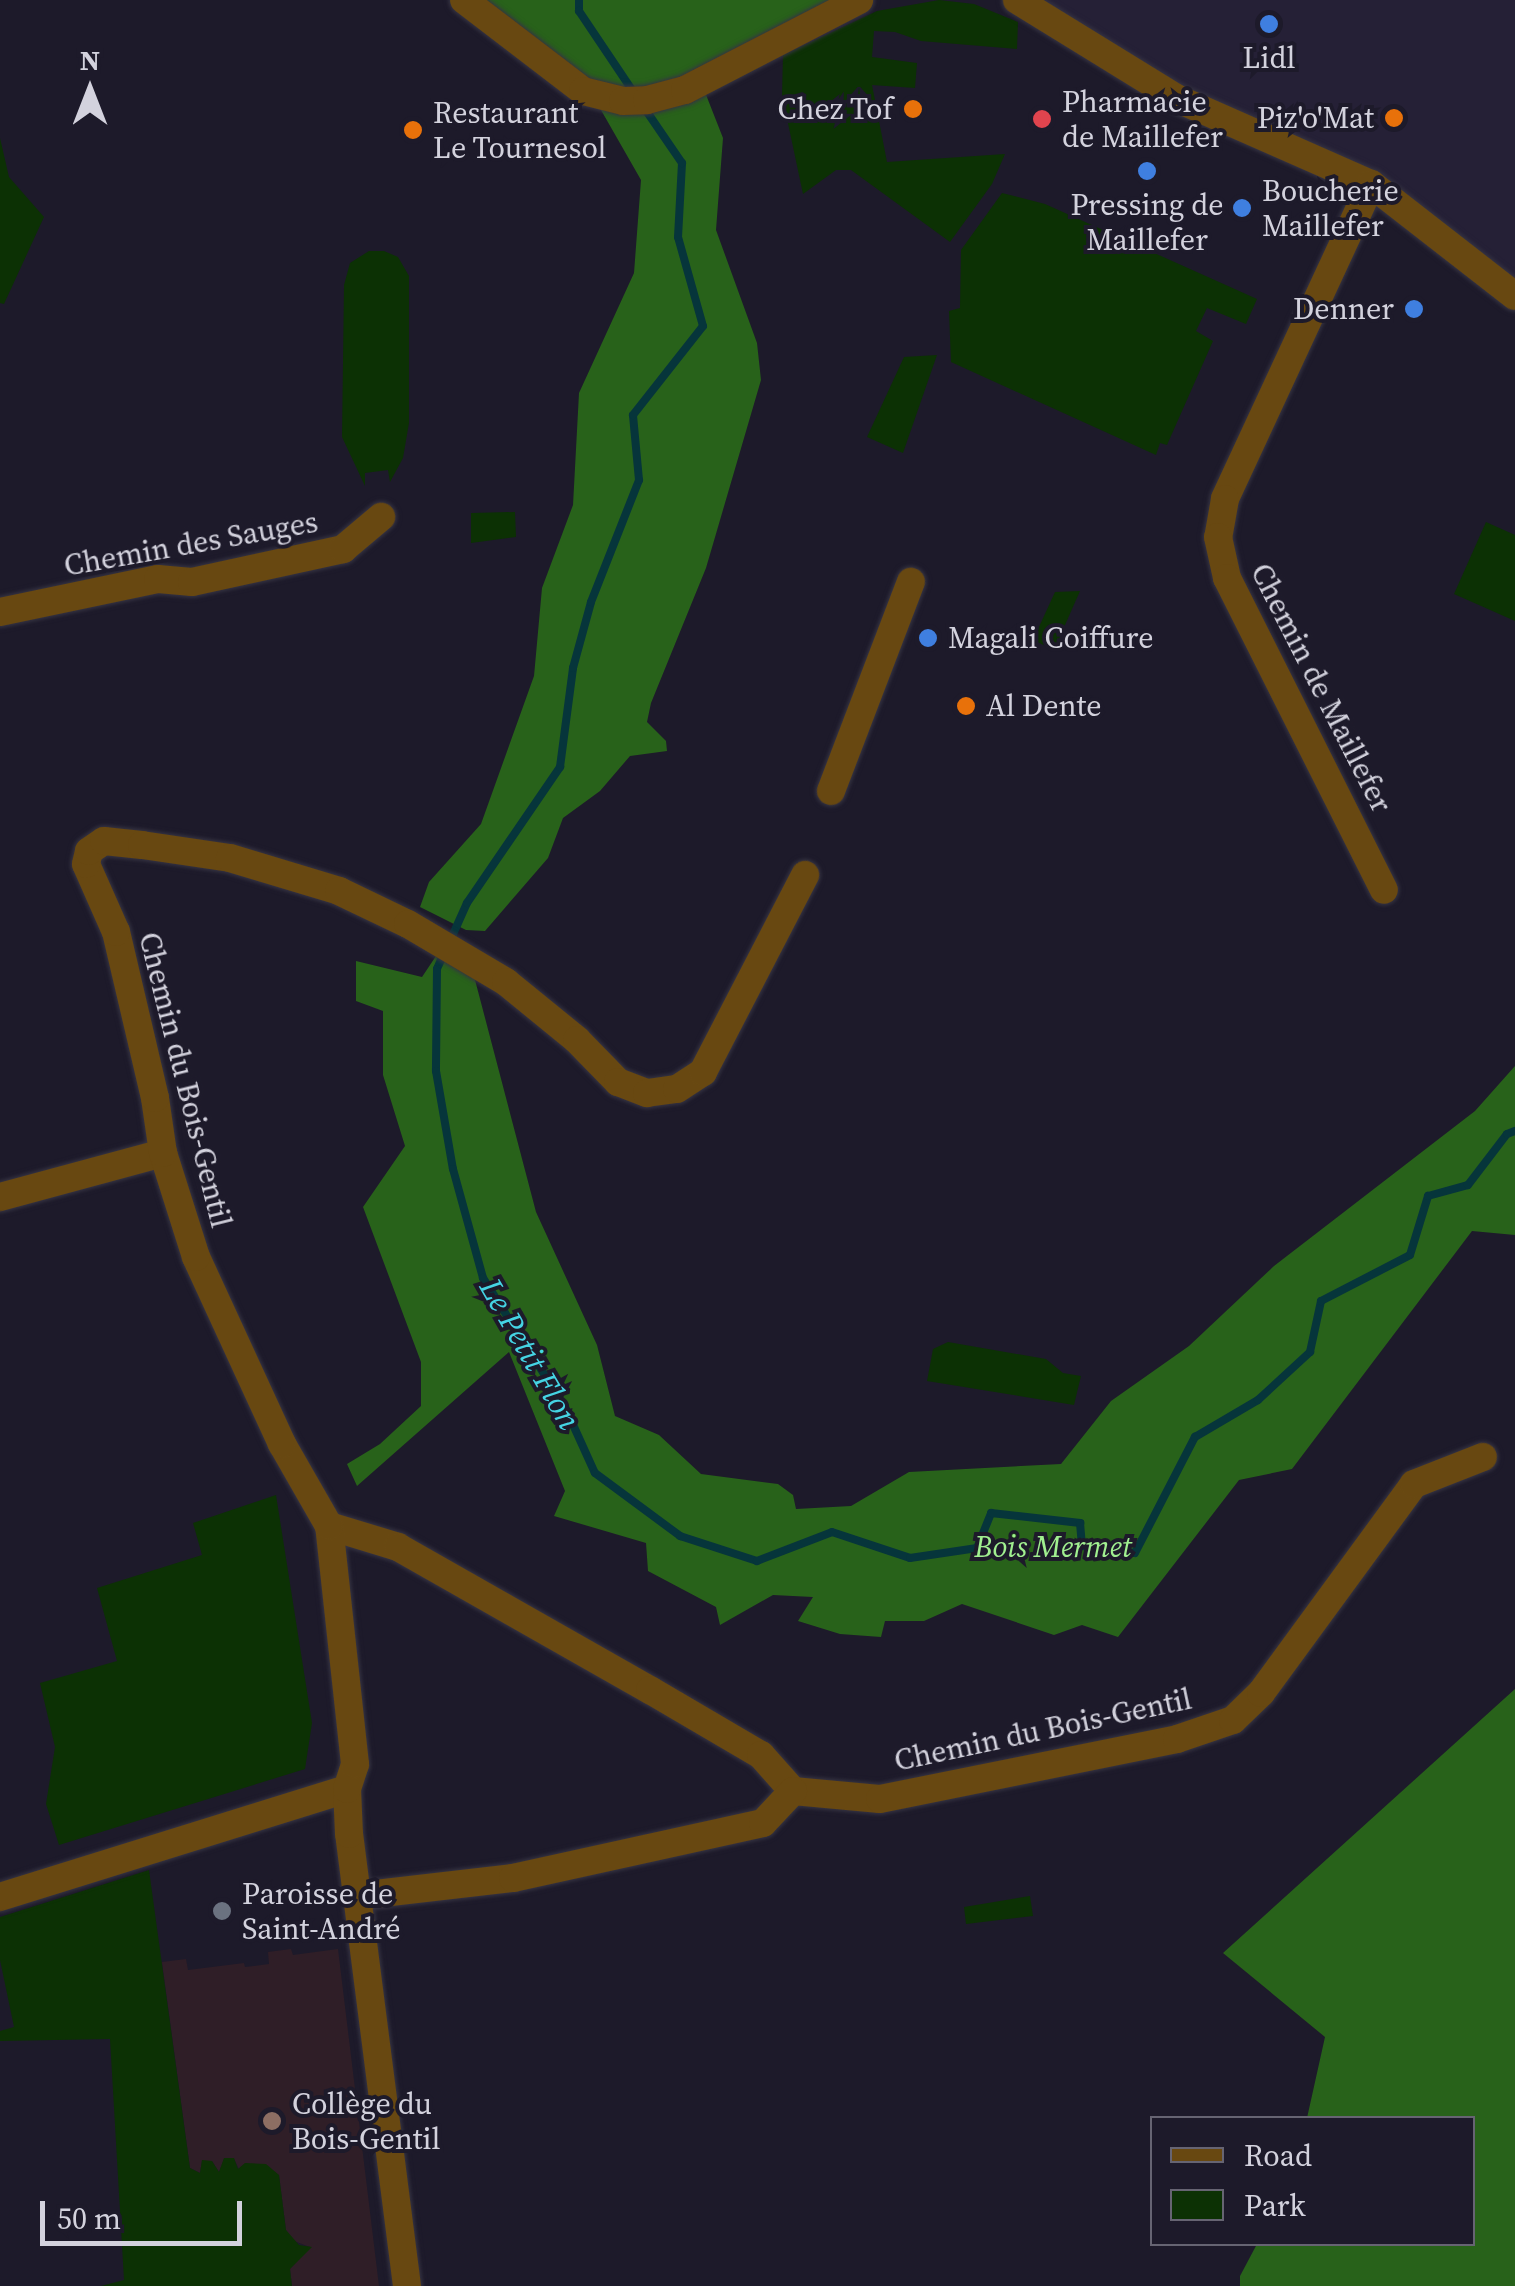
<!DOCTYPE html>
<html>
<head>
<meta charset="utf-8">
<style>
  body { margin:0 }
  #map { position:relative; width:1515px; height:2286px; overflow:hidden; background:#1d1a2a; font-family:"Source Serif 4",serif }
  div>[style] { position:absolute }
  .built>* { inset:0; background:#252036 }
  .education>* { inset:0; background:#2f1e27 }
  .green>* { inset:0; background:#0c3104 }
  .forest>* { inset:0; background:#28621a }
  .stream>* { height:8px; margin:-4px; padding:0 4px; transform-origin:4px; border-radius:4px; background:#06353b }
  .roads { filter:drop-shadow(0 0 2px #363443) drop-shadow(0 0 2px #363443) }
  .minor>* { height:28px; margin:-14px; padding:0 14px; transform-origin:14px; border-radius:14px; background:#684811 }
  .tertiary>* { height:28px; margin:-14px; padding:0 14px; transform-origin:14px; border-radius:14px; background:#684811 }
  .dots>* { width:28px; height:28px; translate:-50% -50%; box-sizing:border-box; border:5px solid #1d1a2a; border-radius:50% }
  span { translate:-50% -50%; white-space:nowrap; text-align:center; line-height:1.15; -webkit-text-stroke:8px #1d1a2a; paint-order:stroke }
  .poi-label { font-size:30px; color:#d3d2dd }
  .left { translate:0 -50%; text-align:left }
  .right { translate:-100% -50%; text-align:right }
  .street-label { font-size:30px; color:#d3d2dd }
  .park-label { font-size:30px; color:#a1f090; font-style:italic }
  .water-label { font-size:32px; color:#45d4e4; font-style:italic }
  .legend { position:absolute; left:1150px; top:2116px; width:325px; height:130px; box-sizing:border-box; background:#1d1a2a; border:2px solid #666472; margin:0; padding:12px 18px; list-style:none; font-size:30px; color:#d3d2dd }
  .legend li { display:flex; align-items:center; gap:20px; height:50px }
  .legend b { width:50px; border:2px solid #666472 }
  .north { position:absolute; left:40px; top:40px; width:100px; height:100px; -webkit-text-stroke:8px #1d1a2a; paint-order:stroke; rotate:0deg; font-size:28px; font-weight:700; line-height:40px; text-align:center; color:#d3d2dd }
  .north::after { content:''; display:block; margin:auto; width:35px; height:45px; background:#d3d2dd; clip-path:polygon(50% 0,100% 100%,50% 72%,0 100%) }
  .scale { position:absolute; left:40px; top:2201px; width:202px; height:45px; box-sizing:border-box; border:5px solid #d3d2dd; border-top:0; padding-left:12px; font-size:30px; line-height:35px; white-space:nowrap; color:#d3d2dd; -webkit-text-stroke:8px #1d1a2a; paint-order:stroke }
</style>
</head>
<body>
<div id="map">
  <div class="built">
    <i style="clip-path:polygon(1017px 0,1515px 0,1515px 296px,1399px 202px)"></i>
  </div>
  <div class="education">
    <i style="clip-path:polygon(291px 1949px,293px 1955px,338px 1949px,379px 2286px,292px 2286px,290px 2269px,310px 2247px,294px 2241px,286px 2230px,279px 2175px,246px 2163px,239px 2169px,234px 2159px,224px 2159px,219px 2172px,212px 2161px,202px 2161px,200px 2173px,190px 2168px,162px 1962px,186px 1959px,188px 1970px,244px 1963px,245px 1967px,269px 1964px,268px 1952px)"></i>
  </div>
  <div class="green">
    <i style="clip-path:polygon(939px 0,974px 4px,1018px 22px,1017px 49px,921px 41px,895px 32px,874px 31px,872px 57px,917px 63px,915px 88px,872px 85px,887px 162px,1005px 154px,992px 184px,950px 242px,851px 170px,836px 170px,803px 194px,782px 95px,783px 55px,877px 11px)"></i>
    <i style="clip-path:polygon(0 138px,9px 177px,44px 217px,4px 304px,0 303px)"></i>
    <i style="clip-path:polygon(1002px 193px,1045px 204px,1257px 299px,1246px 324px,1207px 308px,1196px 331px,1213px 341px,1167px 445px,1160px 443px,1156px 455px,951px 362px,949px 311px,960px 308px,961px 250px)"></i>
    <i style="clip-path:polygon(369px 251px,384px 251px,398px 257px,409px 276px,409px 423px,403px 458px,390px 482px,388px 470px,365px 473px,365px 486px,342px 437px,344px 285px,350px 263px)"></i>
    <i style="clip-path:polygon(937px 355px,903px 453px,867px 437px,904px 357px)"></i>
    <i style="clip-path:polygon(515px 512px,516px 537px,471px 543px,471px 513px)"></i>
    <i style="clip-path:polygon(1486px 522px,1515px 535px,1515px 621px,1454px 594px)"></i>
    <i style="clip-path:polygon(1080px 591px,1054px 650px,1033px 640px,1055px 592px)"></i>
    <i style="clip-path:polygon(948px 1342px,1046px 1359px,1063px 1373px,1081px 1376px,1074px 1405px,927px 1381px,933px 1349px)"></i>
    <i style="clip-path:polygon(276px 1495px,312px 1723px,305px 1769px,59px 1845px,46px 1804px,55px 1747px,40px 1683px,117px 1661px,97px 1588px,202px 1555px,193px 1523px)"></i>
    <i style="clip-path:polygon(149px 1870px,190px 2168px,200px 2173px,202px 2160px,212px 2161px,219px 2172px,224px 2158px,234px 2158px,238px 2169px,245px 2163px,266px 2164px,279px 2175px,286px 2230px,299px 2245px,312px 2247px,290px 2269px,292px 2286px,101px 2286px,124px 2280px,110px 2039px,0 2041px,0 2031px,14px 2027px,0 1960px,0 1917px)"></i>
    <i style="clip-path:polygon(1030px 1896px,1033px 1916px,966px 1924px,964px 1907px)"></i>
  </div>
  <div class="forest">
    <i style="clip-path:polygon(464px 0,859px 0,701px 82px,723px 138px,716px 230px,757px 343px,761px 380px,706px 568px,651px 703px,647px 722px,666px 741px,667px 751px,630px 756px,600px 791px,563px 818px,548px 858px,485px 931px,466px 930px,420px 907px,429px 882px,481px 824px,534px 676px,542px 588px,573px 505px,579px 393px,634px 273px,641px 180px,593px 96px)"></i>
    <i style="clip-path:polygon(438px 953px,474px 976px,536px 1212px,597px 1345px,615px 1416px,659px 1435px,701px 1474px,778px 1484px,793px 1495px,796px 1509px,851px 1506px,909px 1472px,1061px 1464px,1111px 1401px,1189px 1346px,1274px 1266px,1475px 1111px,1515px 1066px,1515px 1235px,1472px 1231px,1292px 1469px,1239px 1480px,1118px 1637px,1082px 1625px,1054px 1635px,962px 1604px,924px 1621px,885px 1621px,881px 1637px,840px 1634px,798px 1621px,813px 1597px,773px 1595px,720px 1625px,716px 1607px,648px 1571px,646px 1543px,554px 1516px,565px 1491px,509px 1352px,357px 1486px,347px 1464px,380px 1444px,421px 1406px,421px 1362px,363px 1207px,405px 1146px,383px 1075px,383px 1011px,356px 1001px,356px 961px,422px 977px)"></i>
    <i style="clip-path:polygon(1515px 1689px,1515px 2286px,1240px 2286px,1240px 2276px,1257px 2244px,1472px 2244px,1472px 2118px,1307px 2118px,1325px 2037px,1223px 1953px)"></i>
  </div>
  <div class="stream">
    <i style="left:579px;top:0;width:11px;rotate:90deg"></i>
    <i style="left:579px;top:11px;width:99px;rotate:56.1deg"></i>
    <i style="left:450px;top:941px;width:42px;rotate:-65.9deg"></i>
    <i style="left:467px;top:903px;width:165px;rotate:-55.6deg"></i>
    <i style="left:560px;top:767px;width:100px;rotate:-82.5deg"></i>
    <i style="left:573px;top:668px;width:68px;rotate:-74.7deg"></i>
    <i style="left:591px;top:602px;width:131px;rotate:-68.5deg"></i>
    <i style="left:639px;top:480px;width:65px;rotate:-95.3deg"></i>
    <i style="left:633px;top:415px;width:113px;rotate:-51.8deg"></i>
    <i style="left:703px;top:326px;width:92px;rotate:-105.7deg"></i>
    <i style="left:678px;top:237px;width:74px;rotate:-86.9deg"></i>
    <i style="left:682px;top:163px;width:65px;rotate:-124.4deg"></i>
    <i style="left:444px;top:953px;width:17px;rotate:114deg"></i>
    <i style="left:437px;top:969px;width:102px;rotate:90.6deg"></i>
    <i style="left:436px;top:1071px;width:99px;rotate:80.2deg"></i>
    <i style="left:453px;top:1169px;width:113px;rotate:74.6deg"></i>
    <i style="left:483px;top:1278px;width:153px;rotate:57.6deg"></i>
    <i style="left:565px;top:1407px;width:72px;rotate:65.6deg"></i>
    <i style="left:595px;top:1473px;width:106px;rotate:36.5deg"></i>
    <i style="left:680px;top:1536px;width:81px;rotate:18deg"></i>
    <i style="left:757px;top:1561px;width:80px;rotate:-21.1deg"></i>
    <i style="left:832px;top:1532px;width:82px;rotate:18.4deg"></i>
    <i style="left:910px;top:1558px;width:68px;rotate:-8.5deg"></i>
    <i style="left:977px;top:1548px;width:38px;rotate:-68deg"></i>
    <i style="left:991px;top:1513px;width:90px;rotate:6.4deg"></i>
    <i style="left:1080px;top:1523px;width:23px;rotate:85deg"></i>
    <i style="left:1082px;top:1546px;width:53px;rotate:7.5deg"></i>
    <i style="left:1135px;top:1553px;width:131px;rotate:-62.7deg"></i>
    <i style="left:1195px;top:1437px;width:73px;rotate:-30.4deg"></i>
    <i style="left:1258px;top:1400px;width:71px;rotate:-42.7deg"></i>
    <i style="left:1310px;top:1352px;width:52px;rotate:-77.8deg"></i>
    <i style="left:1321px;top:1301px;width:100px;rotate:-27.3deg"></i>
    <i style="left:1410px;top:1255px;width:62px;rotate:-73deg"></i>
    <i style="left:1428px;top:1196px;width:41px;rotate:-15.4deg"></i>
    <i style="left:1468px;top:1185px;width:64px;rotate:-52.6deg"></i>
    <i style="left:1507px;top:1134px;width:9px;rotate:-21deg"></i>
  </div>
  <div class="roads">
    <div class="minor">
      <i style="left:1371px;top:184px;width:347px;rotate:114.9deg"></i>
      <i style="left:1225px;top:499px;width:39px;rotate:100deg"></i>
      <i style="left:1218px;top:537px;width:42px;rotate:77.6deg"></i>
      <i style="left:1227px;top:578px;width:349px;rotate:63.3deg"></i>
      <i style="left:0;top:612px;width:161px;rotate:-11.8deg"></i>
      <i style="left:158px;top:579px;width:34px;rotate:5deg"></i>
      <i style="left:192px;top:582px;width:155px;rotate:-12.3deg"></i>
      <i style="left:343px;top:549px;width:50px;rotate:-40.1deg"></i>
      <i style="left:831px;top:791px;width:224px;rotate:-69.1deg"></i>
      <i style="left:0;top:1197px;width:169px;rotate:-15.1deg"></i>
      <i style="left:329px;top:1526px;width:72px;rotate:16.9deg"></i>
      <i style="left:398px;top:1547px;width:290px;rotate:29.6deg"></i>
      <i style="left:650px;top:1690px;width:129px;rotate:30.4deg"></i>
      <i style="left:761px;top:1755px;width:48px;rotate:48.4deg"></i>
      <i style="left:793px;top:1791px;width:87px;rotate:5.3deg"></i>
      <i style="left:880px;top:1799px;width:303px;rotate:-11.4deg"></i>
      <i style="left:1177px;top:1739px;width:59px;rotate:-18.7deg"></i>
      <i style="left:1233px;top:1720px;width:39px;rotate:-44deg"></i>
      <i style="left:1261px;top:1693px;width:259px;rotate:-53.8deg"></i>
      <i style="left:1414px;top:1484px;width:74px;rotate:-21.4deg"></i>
      <i style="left:357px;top:1896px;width:157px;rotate:-6.6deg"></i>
      <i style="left:513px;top:1878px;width:256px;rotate:-12.4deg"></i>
      <i style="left:763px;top:1823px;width:44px;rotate:-46.8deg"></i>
      <i style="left:0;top:1897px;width:363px;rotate:-17.3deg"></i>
      <i style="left:407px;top:2286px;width:456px;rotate:-97.3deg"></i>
      <i style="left:349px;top:1834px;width:45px;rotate:-92.5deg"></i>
      <i style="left:347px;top:1789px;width:26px;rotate:-72deg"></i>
      <i style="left:355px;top:1764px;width:239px;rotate:-96.2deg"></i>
      <i style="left:329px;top:1526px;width:95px;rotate:-119.8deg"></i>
      <i style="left:282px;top:1444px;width:206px;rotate:-114.7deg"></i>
      <i style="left:196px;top:1257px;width:109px;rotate:-107.6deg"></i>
      <i style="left:163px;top:1153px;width:56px;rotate:-98.3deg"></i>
      <i style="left:155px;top:1098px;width:171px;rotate:-103.2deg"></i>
      <i style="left:116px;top:932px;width:74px;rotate:-113.8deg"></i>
      <i style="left:86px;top:864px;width:13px;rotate:-77deg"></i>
      <i style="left:89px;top:851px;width:18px;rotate:-34deg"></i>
      <i style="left:104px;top:841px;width:38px;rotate:6deg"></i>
      <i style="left:142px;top:845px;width:89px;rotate:8.4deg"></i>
      <i style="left:230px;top:858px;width:114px;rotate:16.8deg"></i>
      <i style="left:339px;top:891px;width:76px;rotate:25.6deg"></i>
      <i style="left:408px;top:924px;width:114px;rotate:30.6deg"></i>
      <i style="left:506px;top:982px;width:92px;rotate:39.2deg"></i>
      <i style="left:577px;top:1040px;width:59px;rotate:45.7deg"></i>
      <i style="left:618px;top:1082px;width:31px;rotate:21deg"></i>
      <i style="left:647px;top:1093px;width:30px;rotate:-8deg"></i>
      <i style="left:677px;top:1089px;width:31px;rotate:-33deg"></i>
      <i style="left:703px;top:1072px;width:222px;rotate:-62.6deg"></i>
    </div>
    <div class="tertiary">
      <i style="left:464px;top:0;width:150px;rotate:37.4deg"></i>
      <i style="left:583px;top:91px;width:41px;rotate:14deg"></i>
      <i style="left:623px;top:101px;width:24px;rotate:-2deg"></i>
      <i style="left:647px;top:100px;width:39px;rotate:-15deg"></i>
      <i style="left:685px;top:90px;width:196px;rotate:-27.3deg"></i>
      <i style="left:1017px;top:0;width:189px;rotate:31.6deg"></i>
      <i style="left:1178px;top:99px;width:211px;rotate:23.8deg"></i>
      <i style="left:1371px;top:184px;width:182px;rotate:37.9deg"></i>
    </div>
  </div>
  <div class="dots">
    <i style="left:1269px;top:24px;background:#3f7fe0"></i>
    <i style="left:913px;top:109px;background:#e8710a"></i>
    <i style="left:1394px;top:118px;background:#e8710a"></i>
    <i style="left:1042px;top:119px;background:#e0444e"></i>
    <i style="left:413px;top:130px;background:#e8710a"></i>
    <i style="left:1147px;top:171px;background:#3f7fe0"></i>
    <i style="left:1242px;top:208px;background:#3f7fe0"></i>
    <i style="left:1414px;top:309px;background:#3f7fe0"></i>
    <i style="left:928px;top:638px;background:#3f7fe0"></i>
    <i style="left:966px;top:706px;background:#e8710a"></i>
    <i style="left:222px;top:1911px;background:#6b7280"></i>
    <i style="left:272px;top:2121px;background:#8d6e63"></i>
  </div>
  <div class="poi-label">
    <span style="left:1269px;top:58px">Lidl</span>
    <span class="left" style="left:1062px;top:119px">Pharmacie<br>de Maillefer</span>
    <span class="right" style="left:893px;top:109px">Chez Tof</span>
    <span class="left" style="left:433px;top:130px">Restaurant<br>Le Tournesol</span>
    <span class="right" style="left:1374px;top:118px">Piz'o'Mat</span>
    <span class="left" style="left:1262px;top:208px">Boucherie<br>Maillefer</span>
    <span style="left:1147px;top:222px">Pressing de<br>Maillefer</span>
    <span class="right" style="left:1394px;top:309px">Denner</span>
    <span class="left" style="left:948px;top:638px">Magali Coiffure</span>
    <span class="left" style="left:986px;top:706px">Al Dente</span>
    <span class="left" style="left:242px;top:1911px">Paroisse de<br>Saint-André</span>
    <span class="left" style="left:292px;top:2121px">Collège du<br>Bois-Gentil</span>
  </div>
  <div class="street-label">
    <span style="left:191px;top:544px;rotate:-10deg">Chemin des Sauges</span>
    <span style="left:1321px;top:688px;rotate:63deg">Chemin de Maillefer</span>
    <span style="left:185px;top:1080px;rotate:76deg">Chemin du Bois-Gentil</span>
    <span style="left:1043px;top:1730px;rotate:-12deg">Chemin du Bois-Gentil</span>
  </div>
  <div class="park-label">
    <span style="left:1053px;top:1547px">Bois Mermet</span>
  </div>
  <div class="water-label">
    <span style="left:530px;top:1354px;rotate:60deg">Le Petit Flon</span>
  </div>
  <ul class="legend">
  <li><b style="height:12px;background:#684811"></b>Road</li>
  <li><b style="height:28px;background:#0c3104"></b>Park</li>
  </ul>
  <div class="north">N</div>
  <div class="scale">50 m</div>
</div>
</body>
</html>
